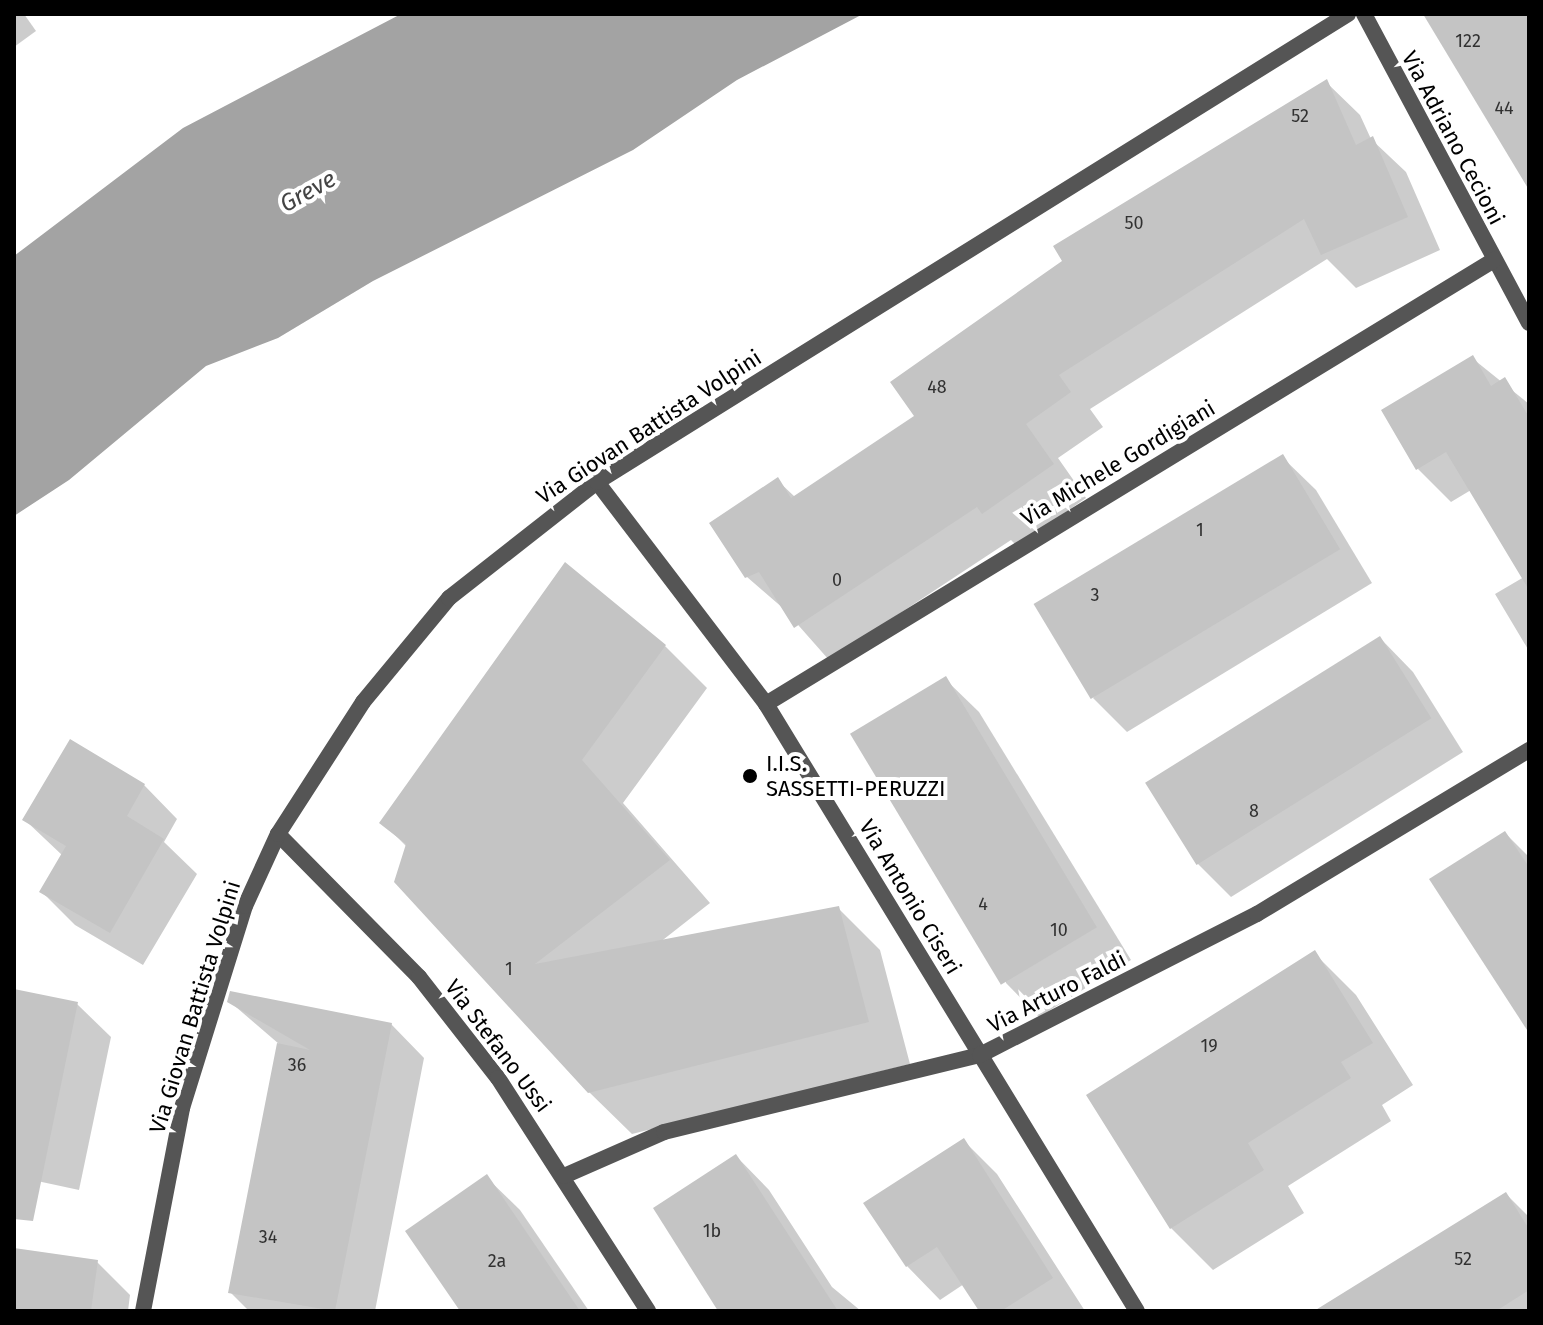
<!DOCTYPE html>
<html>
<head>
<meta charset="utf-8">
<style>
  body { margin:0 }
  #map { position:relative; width:1543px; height:1325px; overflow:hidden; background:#fff; font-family:"Fira Sans",sans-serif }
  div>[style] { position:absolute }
  .water>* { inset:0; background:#a3a3a3 }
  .shadow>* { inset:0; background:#0003 }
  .building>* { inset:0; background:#c4c4c4; transform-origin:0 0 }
  .minor>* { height:16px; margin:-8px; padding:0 8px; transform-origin:8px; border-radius:8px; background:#555 }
  .dots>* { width:22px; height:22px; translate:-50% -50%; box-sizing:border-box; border:4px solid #fff; border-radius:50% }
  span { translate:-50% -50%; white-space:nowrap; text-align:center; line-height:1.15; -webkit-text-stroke:8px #fff; paint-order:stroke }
  .number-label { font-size:18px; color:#313131 }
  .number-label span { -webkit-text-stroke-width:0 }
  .street-label { font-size:22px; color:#000 }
  .poi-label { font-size:22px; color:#000 }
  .left { translate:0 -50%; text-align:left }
  .water-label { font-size:24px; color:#444; font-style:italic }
  .frame { position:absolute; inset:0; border:16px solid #000; pointer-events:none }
</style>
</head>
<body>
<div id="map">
  <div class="water">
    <i style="clip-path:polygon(401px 14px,863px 14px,737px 80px,633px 150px,373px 281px,278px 338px,206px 366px,69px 480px,14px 516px,14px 256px,183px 128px)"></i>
  </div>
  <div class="shadow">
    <i style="clip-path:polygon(14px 14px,24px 14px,36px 31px,14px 47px)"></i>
    <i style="clip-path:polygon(1326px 82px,1360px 115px,1371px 139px,1406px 172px,1440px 250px,1356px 288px,1327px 259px,1090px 409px,1103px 427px,1058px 458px,1086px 498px,1017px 546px,1011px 540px,829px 660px,784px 609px,747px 577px,777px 480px,795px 497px,917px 417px)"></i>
    <i style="clip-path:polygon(1472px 358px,1529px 404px,1529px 651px,1495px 594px,1524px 577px,1471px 490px,1451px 502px,1418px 469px)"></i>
    <i style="clip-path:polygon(1282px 457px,1316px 490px,1372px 583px,1127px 732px,1093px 698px)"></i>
    <i style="clip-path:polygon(1380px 638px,1413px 672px,1463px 752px,1231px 897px,1197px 863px)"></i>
    <i style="clip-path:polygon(665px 646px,707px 688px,623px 803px,710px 903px,659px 943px,838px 908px,880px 950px,910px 1064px,632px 1134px,589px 1092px,407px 847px,382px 822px)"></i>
    <i style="clip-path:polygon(945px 679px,979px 712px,1131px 960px,1039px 1017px,1006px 983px)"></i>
    <i style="clip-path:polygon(144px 785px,177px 819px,164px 842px,197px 874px,143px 965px,75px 925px,42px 892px,63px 856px,25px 820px)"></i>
    <i style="clip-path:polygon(1505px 833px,1529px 857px,1529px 1023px)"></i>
    <i style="clip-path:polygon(1314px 953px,1356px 995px,1413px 1085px,1382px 1105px,1391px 1121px,1288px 1186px,1304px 1213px,1213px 1270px,1171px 1228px)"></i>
    <i style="clip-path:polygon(14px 991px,77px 1004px,111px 1037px,79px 1190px,14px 1176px)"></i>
    <i style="clip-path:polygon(229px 1001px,391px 1024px,424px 1058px,375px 1311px,249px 1311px,230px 1292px,279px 1044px)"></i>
    <i style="clip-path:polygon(964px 1141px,997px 1174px,1085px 1311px,982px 1311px,964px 1284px,940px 1300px,907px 1266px)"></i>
    <i style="clip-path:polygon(736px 1156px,769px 1190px,832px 1287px,861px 1311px,721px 1311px)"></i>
    <i style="clip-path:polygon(486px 1177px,520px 1210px,589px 1311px,462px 1311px)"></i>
    <i style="clip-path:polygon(1506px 1194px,1529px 1217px,1529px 1311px,1318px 1311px)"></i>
    <i style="clip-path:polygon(14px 1250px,97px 1262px,130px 1295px,128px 1311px,14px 1311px)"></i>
  </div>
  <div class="building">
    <i style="clip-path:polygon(1423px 14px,1529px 14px,1529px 190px)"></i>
    <i style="clip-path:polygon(1327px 79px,1356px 145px,1373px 136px,1408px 217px,1321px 255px,1304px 219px,1059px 375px,1071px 392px,1026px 424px,1054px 464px,982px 514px,977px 507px,794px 628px,759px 572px,745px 578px,709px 523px,778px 477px,791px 498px,914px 416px,890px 382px,1062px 261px,1053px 246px)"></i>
    <i style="clip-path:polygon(1473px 355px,1491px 386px,1505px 377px,1529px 417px,1529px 590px,1446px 452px,1416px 470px,1381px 410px)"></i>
    <i style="left:1283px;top:454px;width:111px;height:291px;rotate:59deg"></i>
    <i style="clip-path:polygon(565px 562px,666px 645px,582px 760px,670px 860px,535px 964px,839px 906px,869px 1022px,588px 1093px,394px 882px,406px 844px,379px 823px)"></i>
    <i style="left:1380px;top:636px;width:97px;height:277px;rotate:58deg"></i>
    <i style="left:946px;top:676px;width:293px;height:112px;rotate:59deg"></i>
    <i style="clip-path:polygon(70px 739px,145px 784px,127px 816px,164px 839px,110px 933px,39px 892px,66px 846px,22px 820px)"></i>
    <i style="clip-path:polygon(1505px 831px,1529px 867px,1529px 1033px,1429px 879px)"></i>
    <i style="clip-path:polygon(1315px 950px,1373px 1043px,1341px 1062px,1351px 1078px,1248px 1143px,1264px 1170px,1170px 1229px,1086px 1095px)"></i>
    <i style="clip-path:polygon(14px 989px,78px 1002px,33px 1221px,14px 1219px)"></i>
    <i style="clip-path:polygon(230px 991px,392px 1023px,335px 1311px,228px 1293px,277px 1043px,310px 1050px,227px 1002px)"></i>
    <i style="clip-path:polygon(964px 1138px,1053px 1278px,1001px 1311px,979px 1311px,937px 1247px,906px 1267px,863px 1203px)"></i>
    <i style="clip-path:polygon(736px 1154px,838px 1311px,718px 1311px,653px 1208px)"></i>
    <i style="clip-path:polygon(487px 1174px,580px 1311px,460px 1311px,405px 1231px)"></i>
    <i style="clip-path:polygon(1506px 1192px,1529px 1229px,1529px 1290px,1496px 1311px,1314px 1311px)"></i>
    <i style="clip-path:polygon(14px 1248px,98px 1260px,91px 1311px,14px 1311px)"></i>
  </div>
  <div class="minor">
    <i style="left:1364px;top:14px;width:350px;rotate:61.9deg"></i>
    <i style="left:597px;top:482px;width:279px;rotate:52.7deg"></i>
    <i style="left:766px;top:704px;width:711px;rotate:58.57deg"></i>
    <i style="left:766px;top:704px;width:853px;rotate:-31.38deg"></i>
    <i style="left:278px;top:834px;width:201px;rotate:45.4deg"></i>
    <i style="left:419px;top:977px;width:128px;rotate:52deg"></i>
    <i style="left:498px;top:1078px;width:277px;rotate:57.2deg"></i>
    <i style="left:564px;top:1176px;width:109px;rotate:-23.7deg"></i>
    <i style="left:664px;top:1132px;width:325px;rotate:-13.7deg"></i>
    <i style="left:980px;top:1055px;width:311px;rotate:-27deg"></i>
    <i style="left:1257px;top:914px;width:318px;rotate:-31.1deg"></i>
    <i style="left:143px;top:1311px;width:207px;rotate:-79.1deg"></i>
    <i style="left:182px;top:1108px;width:212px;rotate:-72.7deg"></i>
    <i style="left:245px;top:906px;width:79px;rotate:-65.4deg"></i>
    <i style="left:278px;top:834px;width:157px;rotate:-57.2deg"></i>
    <i style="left:363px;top:702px;width:135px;rotate:-50.4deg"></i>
    <i style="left:449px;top:598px;width:188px;rotate:-38.1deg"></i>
    <i style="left:597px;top:482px;width:885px;rotate:-31.93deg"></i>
  </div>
  <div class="dots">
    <i style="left:750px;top:776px;background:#000"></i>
  </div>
  <div class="number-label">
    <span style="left:1468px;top:41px">122</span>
    <span style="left:1504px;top:108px">44</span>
    <span style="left:1300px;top:116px">52</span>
    <span style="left:1134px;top:223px">50</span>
    <span style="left:937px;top:387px">48</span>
    <span style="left:1200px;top:530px">1</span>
    <span style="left:837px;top:580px">0</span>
    <span style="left:1095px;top:595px">3</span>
    <span style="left:1254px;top:811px">8</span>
    <span style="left:983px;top:904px">4</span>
    <span style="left:1059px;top:930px">10</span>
    <span style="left:509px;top:969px">1</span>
    <span style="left:1209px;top:1046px">19</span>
    <span style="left:297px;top:1065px">36</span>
    <span style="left:712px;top:1231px">1b</span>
    <span style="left:268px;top:1237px">34</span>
    <span style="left:1463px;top:1259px">52</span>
    <span style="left:497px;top:1261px">2a</span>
  </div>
  <div class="street-label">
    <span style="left:1453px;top:138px;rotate:62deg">Via Adriano Cecioni</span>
    <span style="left:649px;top:427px;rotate:-33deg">Via Giovan Battista Volpini</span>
    <span style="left:1118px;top:463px;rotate:-31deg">Via Michele Gordigiani</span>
    <span style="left:910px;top:897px;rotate:59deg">Via Antonio Ciseri</span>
    <span style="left:1057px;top:992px;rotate:-27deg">Via Arturo Faldi</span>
    <span style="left:195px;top:1007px;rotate:-73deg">Via Giovan Battista Volpini</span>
    <span style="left:498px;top:1046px;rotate:53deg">Via Stefano Ussi</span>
  </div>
  <div class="poi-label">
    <span class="left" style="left:766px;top:776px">I.I.S.<br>SASSETTI-PERUZZI</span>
  </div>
  <div class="water-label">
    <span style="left:308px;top:192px;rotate:-29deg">Greve</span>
  </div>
  <div class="frame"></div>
</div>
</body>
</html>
